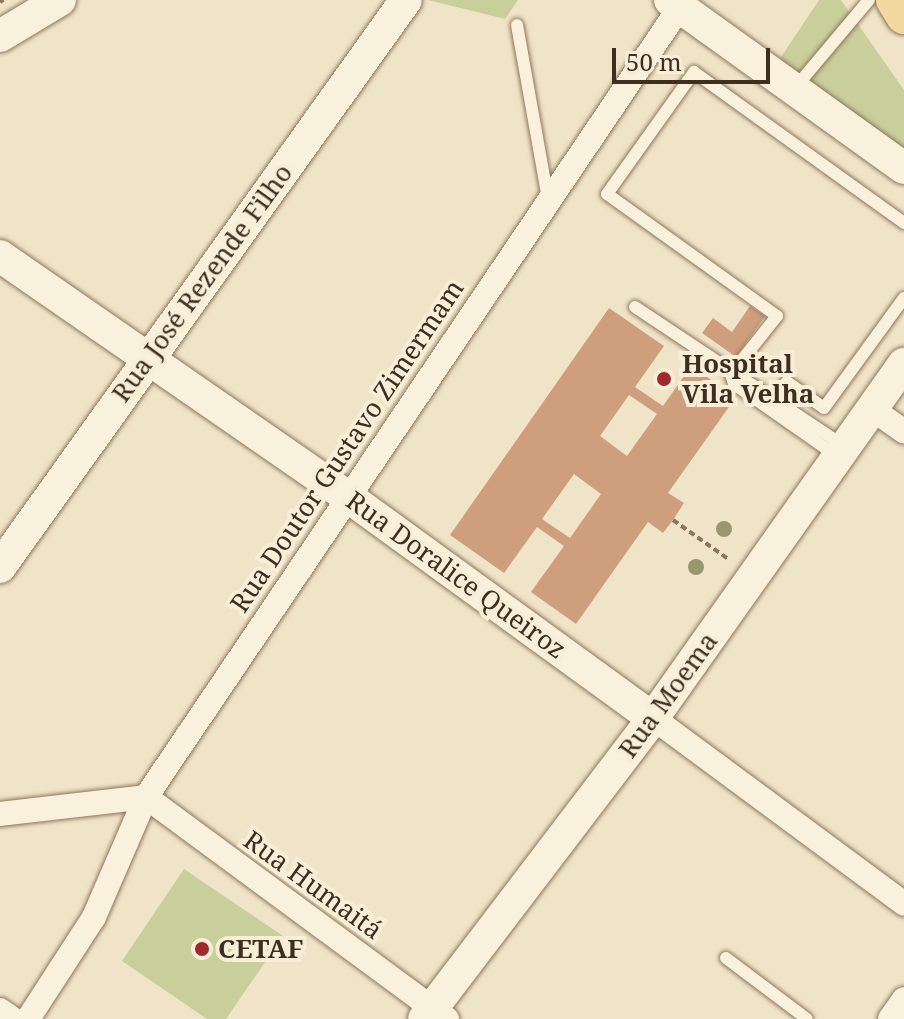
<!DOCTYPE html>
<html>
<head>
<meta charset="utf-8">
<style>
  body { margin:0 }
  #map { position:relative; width:904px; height:1019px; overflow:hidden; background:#f0e4c8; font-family:"Noto Serif",serif }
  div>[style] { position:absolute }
  .green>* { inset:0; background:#c9cf9b }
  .building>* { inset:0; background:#cf9f7d }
  .path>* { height:4px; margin-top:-2px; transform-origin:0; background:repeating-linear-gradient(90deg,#8d765c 0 6px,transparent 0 10px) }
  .roads { filter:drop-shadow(0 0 2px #8d765c) drop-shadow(0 0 2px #8d765c) }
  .lane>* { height:12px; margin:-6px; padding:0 6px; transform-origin:6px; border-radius:6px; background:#faf1dc }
  .street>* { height:24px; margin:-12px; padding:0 12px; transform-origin:12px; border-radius:12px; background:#faf1dc }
  .secondary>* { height:32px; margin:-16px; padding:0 16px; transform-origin:16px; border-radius:16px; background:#faf1dc }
  .primary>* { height:36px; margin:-18px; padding:0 18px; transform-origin:18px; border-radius:18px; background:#f3d9a0 }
  .trees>* { width:16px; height:16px; margin:-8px; border-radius:50%; background:#96986f }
  .dots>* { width:22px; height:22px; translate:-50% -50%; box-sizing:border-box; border:4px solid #f7eed8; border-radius:50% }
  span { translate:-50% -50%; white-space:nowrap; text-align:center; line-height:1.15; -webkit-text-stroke:8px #f7eed8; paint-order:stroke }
  .street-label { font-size:26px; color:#3d2e20 }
  .poi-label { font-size:26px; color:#3d2e20; font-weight:700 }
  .left { translate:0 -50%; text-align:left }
  .scale { position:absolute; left:612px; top:48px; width:158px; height:36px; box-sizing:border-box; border:4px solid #3d2e20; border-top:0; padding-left:10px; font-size:24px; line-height:28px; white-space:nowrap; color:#3d2e20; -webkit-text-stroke:6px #f7eed8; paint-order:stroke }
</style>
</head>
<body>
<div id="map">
  <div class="green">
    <i style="clip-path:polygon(428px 0,518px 0,505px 19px)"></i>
    <i style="clip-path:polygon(819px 0,841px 0,904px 90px,904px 161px,773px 69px)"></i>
    <i style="clip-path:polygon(184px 869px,283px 936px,226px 1019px,207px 1019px,122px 961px)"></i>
  </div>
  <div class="building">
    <i style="clip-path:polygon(750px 306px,765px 316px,736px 357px,702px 333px,713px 318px,732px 332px)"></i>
    <i style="clip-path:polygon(evenodd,609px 308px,664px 346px,635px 387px,663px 406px,691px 366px,736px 397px,668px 493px,684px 503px,673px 520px,663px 533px,648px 522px,576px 624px,531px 592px,564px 546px,537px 527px,504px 573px,450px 535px,609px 308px,629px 395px,657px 414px,627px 456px,600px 436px,629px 395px,609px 308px,574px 474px,601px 494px,570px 538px,542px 519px,574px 474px)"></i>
  </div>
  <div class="path">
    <i style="left:0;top:2px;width:4px;rotate:-34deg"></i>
    <i style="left:673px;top:520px;width:67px;rotate:35.3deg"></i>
  </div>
  <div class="roads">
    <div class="lane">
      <i style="left:517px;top:25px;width:177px;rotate:79.9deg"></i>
      <i style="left:794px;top:89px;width:116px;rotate:-49.9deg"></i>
      <i style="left:635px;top:307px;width:251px;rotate:33.6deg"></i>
      <i style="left:731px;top:374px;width:74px;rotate:-51.6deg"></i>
      <i style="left:777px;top:316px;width:209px;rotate:-144.3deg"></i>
      <i style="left:607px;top:194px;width:150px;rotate:-54.5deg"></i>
      <i style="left:694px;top:72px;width:259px;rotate:35.7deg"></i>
      <i style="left:731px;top:374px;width:10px;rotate:73deg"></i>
      <i style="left:734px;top:384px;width:126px;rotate:35deg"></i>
      <i style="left:775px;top:399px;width:21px;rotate:-55deg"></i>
      <i style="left:787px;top:382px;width:45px;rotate:35.1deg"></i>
      <i style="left:824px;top:408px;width:136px;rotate:-54deg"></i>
      <i style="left:726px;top:958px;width:101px;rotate:37deg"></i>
    </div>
    <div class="street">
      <i style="left:872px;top:409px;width:39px;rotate:35deg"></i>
      <i style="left:653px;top:718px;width:312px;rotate:36.5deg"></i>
      <i style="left:146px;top:797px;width:374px;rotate:36.4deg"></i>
      <i style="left:0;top:814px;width:147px;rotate:-6.6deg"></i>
      <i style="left:0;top:1010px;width:16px;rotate:35deg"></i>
      <i style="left:28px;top:1019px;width:121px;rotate:-57.1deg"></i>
      <i style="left:94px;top:917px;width:131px;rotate:-66.6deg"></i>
      <i style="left:146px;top:797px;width:954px;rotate:-55.94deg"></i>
      <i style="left:890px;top:1019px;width:24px;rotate:-55deg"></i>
    </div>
    <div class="secondary">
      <i style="left:670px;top:0;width:288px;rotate:35.7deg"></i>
      <i style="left:0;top:36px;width:70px;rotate:-31deg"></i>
      <i style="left:0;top:256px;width:422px;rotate:34.7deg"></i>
      <i style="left:347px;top:496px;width:378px;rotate:36deg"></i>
      <i style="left:0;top:567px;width:697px;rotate:-54.4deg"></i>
      <i style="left:424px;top:1019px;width:378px;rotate:-52.7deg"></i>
      <i style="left:653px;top:718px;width:434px;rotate:-54.7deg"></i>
    </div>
    <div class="primary">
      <i style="left:894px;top:0;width:19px;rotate:58deg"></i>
    </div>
  </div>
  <div class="trees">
    <i style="left:724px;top:529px"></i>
    <i style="left:696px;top:567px"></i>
  </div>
  <div class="dots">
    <i style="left:664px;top:379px;background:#9e2a2b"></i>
    <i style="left:202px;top:949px;background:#9e2a2b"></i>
  </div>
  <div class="street-label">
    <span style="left:202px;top:283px;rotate:-54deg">Rua José Rezende Filho</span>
    <span style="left:347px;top:446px;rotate:-56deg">Rua Doutor Gustavo Zimermam</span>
    <span style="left:456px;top:575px;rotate:36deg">Rua Doralice Queiroz</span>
    <span style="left:668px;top:695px;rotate:-54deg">Rua Moema</span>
    <span style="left:313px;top:885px;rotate:36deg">Rua Humaitá</span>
  </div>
  <div class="poi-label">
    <span class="left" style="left:682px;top:379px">Hospital<br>Vila Velha</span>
    <span class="left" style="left:218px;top:949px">CETAF</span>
  </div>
  <div class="scale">50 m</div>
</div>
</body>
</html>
